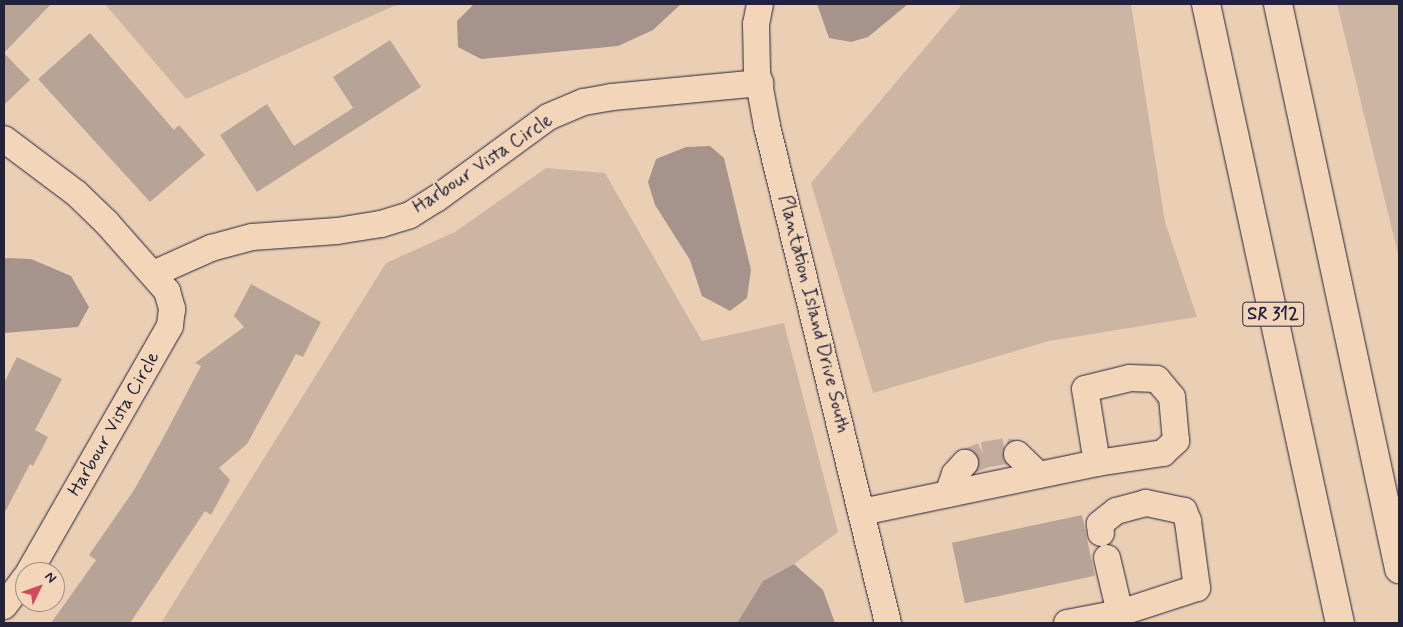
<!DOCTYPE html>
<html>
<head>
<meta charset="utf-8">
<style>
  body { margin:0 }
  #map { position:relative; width:1403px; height:627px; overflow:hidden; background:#ebcfb5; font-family:Mynerve,sans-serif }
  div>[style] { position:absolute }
  .green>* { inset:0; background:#cdb5a3 }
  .water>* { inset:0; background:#a6938c }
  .building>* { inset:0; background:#b8a497; transform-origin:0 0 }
  .minor-tunnel>* { height:26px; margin-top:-13px; transform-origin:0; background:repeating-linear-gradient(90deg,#c3ac9d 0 26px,transparent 0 39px) }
  .roads { filter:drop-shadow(0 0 1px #22223b) drop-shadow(0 0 1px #22223b) }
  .minor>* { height:26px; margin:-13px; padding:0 13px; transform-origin:13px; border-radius:13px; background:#f3d6ba }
  .major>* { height:28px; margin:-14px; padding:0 14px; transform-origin:14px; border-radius:14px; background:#f3d6ba }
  span { translate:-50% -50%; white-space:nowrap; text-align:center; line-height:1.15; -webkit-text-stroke:4.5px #f3d6ba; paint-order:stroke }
  .shield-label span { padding:1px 4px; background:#f3d6ba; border:1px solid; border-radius:4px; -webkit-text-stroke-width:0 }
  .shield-label { font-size:18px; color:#22223b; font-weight:700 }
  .street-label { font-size:19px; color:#22223b }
  .frame { position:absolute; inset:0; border:5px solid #22223b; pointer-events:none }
  .north { position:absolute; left:15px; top:562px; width:50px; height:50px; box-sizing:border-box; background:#f3d6ba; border:1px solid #9f8e87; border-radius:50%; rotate:48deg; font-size:14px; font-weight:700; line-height:20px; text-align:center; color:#22223b }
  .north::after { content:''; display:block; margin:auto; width:18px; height:22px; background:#d1495b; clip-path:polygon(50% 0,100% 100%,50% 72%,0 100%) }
</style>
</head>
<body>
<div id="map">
  <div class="green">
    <i style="clip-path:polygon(105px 4px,405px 4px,394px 6px,186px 99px)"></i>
    <i style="clip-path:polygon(962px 4px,1131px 4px,1165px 222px,1197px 317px,1049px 341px,873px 393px,811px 183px)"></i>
    <i style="clip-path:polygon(1337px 4px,1399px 4px,1399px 258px)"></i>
    <i style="clip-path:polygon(546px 168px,605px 173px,702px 341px,784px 323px,838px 532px,794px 564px,763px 581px,737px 623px,161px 623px,386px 263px,455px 232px)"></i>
  </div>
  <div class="water">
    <i style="clip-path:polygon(474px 4px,681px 4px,653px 30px,618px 46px,481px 59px,458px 47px,457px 21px)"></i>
    <i style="clip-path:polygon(817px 4px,908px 4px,868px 37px,851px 42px,829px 38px)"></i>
    <i style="clip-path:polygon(710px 146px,724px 158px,751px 270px,747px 298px,730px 311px,702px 296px,690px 260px,655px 205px,648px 182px,656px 159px,686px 147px)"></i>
    <i style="clip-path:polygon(8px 258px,31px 259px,71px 276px,89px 307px,78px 327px,4px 333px,4px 259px)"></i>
    <i style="clip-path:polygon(794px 564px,823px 590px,835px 623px,737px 623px,763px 581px)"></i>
  </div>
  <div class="building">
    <i style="clip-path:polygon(4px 4px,51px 4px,4px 53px,30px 80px,4px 105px)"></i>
    <i style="clip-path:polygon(90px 33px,174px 130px,179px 125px,205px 155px,150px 202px,38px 79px)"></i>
    <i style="clip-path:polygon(390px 40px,421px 87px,257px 192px,220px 135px,267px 104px,294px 146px,353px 108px,333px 77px)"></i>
    <i style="clip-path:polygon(251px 284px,321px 322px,303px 357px,296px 354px,247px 444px,219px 468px,230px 480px,211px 515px,205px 511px,130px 623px,51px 623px,96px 560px,89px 555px,134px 490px,162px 440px,201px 366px,195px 363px,244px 327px,234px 316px)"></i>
    <i style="clip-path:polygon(17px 357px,62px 379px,35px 430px,48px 437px,33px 466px,30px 464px,4px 514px,4px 383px)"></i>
    <i style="left:1082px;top:515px;width:62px;height:133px;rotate:78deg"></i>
  </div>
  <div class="minor-tunnel">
    <i style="left:965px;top:463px;width:20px;rotate:-24deg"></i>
    <i style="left:983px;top:455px;width:22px;rotate:-10deg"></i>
    <i style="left:1005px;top:451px;width:12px;rotate:14deg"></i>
  </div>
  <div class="roads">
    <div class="minor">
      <i style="left:760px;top:4px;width:20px;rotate:101deg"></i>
      <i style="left:756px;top:24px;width:48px;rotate:88.8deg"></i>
      <i style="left:757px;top:72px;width:55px;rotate:79.5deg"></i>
      <i style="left:767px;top:126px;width:512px;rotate:76.32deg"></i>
      <i style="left:4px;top:139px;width:90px;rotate:36.9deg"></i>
      <i style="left:76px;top:193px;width:43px;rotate:44.1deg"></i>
      <i style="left:107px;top:223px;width:91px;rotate:48.6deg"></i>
      <i style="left:167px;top:291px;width:19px;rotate:74deg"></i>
      <i style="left:172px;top:309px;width:17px;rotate:97deg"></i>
      <i style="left:170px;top:326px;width:284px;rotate:119.8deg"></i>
      <i style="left:153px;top:274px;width:64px;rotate:-24.1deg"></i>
      <i style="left:211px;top:248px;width:42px;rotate:-15deg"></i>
      <i style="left:252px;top:237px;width:85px;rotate:-4deg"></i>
      <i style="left:337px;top:231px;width:45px;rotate:-9deg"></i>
      <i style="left:381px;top:224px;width:30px;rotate:-17deg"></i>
      <i style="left:410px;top:215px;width:31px;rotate:-32deg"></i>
      <i style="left:436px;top:199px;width:139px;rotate:-36.2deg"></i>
      <i style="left:548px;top:117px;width:39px;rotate:-23deg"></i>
      <i style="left:584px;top:102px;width:28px;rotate:-10deg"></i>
      <i style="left:612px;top:97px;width:149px;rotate:-5.4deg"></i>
      <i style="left:1017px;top:454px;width:30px;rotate:44deg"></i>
      <i style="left:948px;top:494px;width:21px;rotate:-71deg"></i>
      <i style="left:955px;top:474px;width:15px;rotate:-48deg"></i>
      <i style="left:862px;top:512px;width:240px;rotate:-11.8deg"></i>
      <i style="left:1097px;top:463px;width:67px;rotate:-8.6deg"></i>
      <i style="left:1163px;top:453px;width:18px;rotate:-43deg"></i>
      <i style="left:1176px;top:441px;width:44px;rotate:-95.2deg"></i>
      <i style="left:1172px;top:397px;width:23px;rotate:-130deg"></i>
      <i style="left:1157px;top:379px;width:27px;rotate:-178deg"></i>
      <i style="left:1130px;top:378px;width:46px;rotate:166.3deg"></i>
      <i style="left:1085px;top:389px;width:75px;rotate:80.8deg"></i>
      <i style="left:1107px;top:558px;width:57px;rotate:76.7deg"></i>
      <i style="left:4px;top:606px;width:35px;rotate:-53deg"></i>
      <i style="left:1067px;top:623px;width:54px;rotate:-10.7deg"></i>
      <i style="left:1120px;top:613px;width:81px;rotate:-18deg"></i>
      <i style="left:1197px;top:588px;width:68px;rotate:-97.7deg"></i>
      <i style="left:1188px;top:521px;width:11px;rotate:-112deg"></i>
      <i style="left:1184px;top:511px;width:39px;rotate:-168deg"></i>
      <i style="left:1146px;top:503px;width:31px;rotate:165deg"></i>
      <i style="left:1116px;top:511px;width:21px;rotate:141deg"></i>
      <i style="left:1100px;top:524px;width:9px;rotate:84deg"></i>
    </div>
    <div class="major">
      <i style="left:1206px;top:4px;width:633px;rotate:77.79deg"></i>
      <i style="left:1278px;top:4px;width:578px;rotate:77.91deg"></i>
    </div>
  </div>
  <div class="shield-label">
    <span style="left:1273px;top:314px">SR 312</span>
  </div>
  <div class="street-label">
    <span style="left:483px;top:164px;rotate:-34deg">Harbour Vista Circle</span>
    <span style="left:814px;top:314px;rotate:76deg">Plantation Island Drive South</span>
    <span style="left:114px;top:424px;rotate:-60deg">Harbour Vista Circle</span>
  </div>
  <div class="frame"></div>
  <div class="north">N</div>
</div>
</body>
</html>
